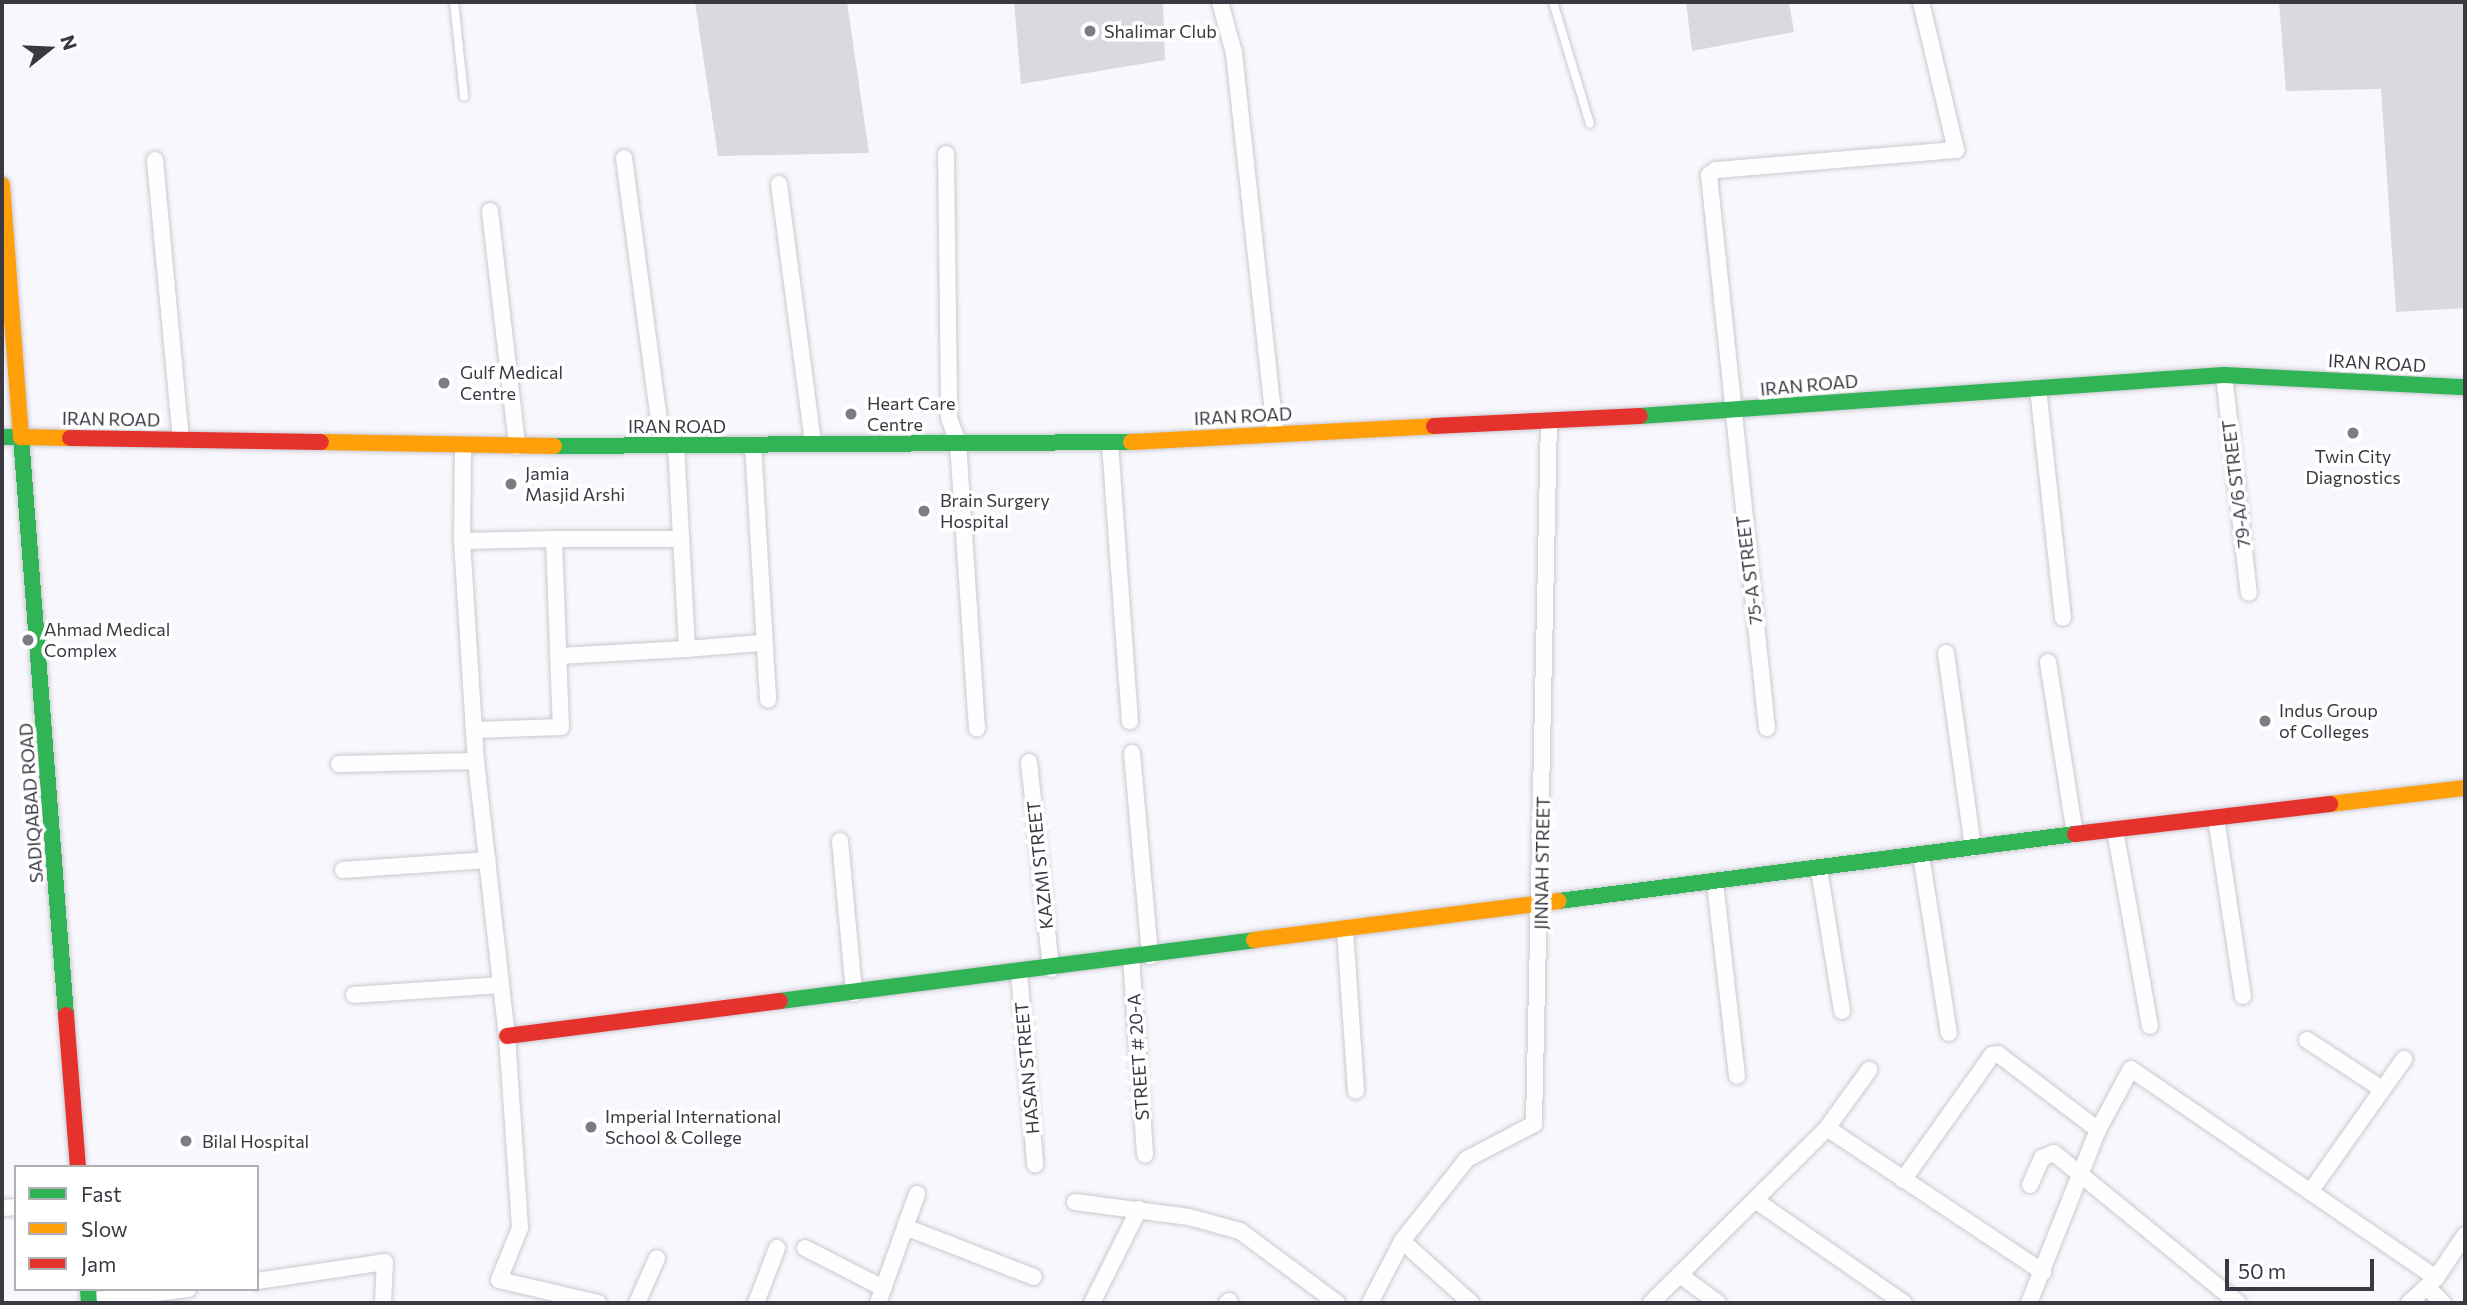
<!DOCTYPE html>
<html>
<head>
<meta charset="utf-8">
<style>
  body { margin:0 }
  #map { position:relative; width:2467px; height:1305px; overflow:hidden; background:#f8f7fd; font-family:Commissioner,sans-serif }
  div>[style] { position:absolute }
  .building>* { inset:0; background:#d9d9e0 }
  .roads { filter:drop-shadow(0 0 2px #cac9d0) drop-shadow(0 0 2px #cac9d0) }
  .lane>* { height:8px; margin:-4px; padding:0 4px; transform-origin:4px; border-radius:4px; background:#fefeff }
  .street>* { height:16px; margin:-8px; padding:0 8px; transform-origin:8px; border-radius:8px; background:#fefeff }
  .fast>* { height:16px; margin:-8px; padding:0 8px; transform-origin:8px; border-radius:8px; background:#30b455 }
  .slow>* { height:16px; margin:-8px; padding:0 8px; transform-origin:8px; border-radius:8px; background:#ff9f0a }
  .jam>* { height:16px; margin:-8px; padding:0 8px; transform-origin:8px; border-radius:8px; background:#e5322d }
  .dots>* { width:19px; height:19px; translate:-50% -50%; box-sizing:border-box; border:4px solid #fff; border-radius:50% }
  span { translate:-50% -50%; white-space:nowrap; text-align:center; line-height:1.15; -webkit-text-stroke:7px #fff; paint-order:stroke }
  .poi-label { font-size:18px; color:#3a3942 }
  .left { translate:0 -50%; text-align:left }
  .street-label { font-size:18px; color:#3a3942 }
  .frame { position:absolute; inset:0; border:4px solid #3a3942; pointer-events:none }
  .legend { position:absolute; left:14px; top:1165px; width:245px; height:126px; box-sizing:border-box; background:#fff; border:2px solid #b0b0b3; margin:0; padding:9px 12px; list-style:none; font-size:21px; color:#3a3942 }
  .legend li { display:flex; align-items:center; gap:14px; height:35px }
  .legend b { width:35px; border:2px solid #b0b0b3 }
  .north { position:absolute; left:14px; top:14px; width:70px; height:70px; -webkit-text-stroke:5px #fff; paint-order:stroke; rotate:72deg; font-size:19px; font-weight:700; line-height:28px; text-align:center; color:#3a3942 }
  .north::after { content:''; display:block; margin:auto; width:24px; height:32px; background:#3a3942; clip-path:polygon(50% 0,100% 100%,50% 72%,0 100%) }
  .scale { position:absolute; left:2225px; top:1259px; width:149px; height:32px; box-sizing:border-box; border:4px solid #3a3942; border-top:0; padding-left:9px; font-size:21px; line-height:24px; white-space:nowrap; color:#3a3942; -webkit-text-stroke:5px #fff; paint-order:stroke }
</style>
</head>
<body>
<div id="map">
  <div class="building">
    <i style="clip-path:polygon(695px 2px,847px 2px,869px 153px,718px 156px)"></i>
    <i style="clip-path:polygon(1014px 2px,1163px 2px,1165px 60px,1021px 84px)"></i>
    <i style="clip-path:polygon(1686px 2px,1789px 2px,1794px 32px,1692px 51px)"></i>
    <i style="clip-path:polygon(2279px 2px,2465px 2px,2465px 308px,2396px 312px,2381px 89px,2286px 91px)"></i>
  </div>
  <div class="roads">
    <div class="lane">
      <i style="left:454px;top:2px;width:95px;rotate:83.9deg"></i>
      <i style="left:1553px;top:2px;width:127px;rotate:73.1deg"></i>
    </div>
    <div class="street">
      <i style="left:1220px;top:2px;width:53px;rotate:74.6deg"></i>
      <i style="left:1234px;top:53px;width:382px;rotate:83.8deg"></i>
      <i style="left:946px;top:154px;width:264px;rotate:89.3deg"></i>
      <i style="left:949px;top:418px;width:27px;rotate:70deg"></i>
      <i style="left:958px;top:443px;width:286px;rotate:86.2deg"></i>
      <i style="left:624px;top:158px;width:289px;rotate:82.4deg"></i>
      <i style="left:155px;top:160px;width:281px;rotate:84.7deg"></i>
      <i style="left:779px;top:184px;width:262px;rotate:82.5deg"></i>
      <i style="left:490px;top:211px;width:237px;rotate:83.4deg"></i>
      <i style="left:2224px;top:375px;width:219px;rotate:83.5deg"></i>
      <i style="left:2038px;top:388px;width:231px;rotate:83.8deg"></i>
      <i style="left:1110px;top:443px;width:279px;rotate:85.9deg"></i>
      <i style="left:676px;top:444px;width:205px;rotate:86.9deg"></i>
      <i style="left:687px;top:649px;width:75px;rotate:-4.6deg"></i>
      <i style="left:753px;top:445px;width:255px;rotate:86.6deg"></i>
      <i style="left:463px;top:446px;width:95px;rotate:90.6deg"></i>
      <i style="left:462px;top:541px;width:220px;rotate:86.4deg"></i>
      <i style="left:476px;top:761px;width:277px;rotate:83.6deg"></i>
      <i style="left:507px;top:1036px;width:192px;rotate:86.1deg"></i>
      <i style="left:520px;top:1228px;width:56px;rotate:112deg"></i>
      <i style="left:499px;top:1280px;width:102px;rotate:13.1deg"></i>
      <i style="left:554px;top:539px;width:127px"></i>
      <i style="left:462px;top:541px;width:92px;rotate:-1.2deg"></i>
      <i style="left:554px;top:539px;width:188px;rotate:87.9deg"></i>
      <i style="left:561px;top:727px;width:86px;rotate:178deg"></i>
      <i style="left:1946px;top:653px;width:197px;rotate:82.1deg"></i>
      <i style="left:558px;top:656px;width:129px;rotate:-3.1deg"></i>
      <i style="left:2048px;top:662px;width:174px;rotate:81.1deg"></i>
      <i style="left:1767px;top:728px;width:556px;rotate:-95.99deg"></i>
      <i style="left:1709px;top:175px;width:9px;rotate:-36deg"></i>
      <i style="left:1716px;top:170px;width:241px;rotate:-4.8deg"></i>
      <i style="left:1956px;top:150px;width:152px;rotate:-103.3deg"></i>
      <i style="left:1132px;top:753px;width:204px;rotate:84.9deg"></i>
      <i style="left:1029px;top:762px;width:208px;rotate:83.9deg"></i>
      <i style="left:339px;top:764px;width:137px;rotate:-1.3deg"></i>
      <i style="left:2216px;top:818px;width:180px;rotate:81.4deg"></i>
      <i style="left:2115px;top:830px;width:199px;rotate:79.9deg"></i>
      <i style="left:840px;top:841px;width:153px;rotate:84.7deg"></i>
      <i style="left:1921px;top:855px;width:180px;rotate:81.1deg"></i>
      <i style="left:1819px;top:869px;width:144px;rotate:80.8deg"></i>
      <i style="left:343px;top:870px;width:145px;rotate:-3.9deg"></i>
      <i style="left:1715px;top:883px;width:194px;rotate:83.5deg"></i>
      <i style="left:1345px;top:930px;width:161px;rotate:86.1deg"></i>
      <i style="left:1131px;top:958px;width:197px;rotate:85.9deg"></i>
      <i style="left:1019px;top:972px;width:193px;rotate:85.2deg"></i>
      <i style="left:354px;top:995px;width:147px;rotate:-3.9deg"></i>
      <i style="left:2307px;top:1040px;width:90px;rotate:33.2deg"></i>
      <i style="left:1827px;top:1128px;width:260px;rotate:33.7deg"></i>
      <i style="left:1903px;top:1180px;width:153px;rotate:-54.5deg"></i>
      <i style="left:1992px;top:1055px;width:6px;rotate:-9deg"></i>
      <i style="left:1998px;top:1054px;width:126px;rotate:37.2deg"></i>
      <i style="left:2030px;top:1185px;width:30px;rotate:-66deg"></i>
      <i style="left:2042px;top:1158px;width:13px;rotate:-23deg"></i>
      <i style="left:2054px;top:1153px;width:237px;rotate:39.2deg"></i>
      <i style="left:2310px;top:1192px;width:163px;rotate:-54.7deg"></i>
      <i style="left:1755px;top:1200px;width:181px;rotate:34.7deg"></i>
      <i style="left:1075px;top:1202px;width:115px;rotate:7.5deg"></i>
      <i style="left:1189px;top:1217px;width:53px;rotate:15.4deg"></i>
      <i style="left:1240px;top:1231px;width:121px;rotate:36.6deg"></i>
      <i style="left:2px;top:1208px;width:14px;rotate:-4deg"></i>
      <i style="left:905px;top:1227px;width:138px;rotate:21.2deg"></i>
      <i style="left:1402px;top:1241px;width:93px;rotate:41.9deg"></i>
      <i style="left:805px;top:1248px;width:88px;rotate:27.1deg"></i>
      <i style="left:1680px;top:1275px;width:47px;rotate:36.4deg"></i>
      <i style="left:257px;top:1281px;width:129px;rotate:-8.4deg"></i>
      <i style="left:385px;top:1262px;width:41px;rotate:92.8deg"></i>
      <i style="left:2427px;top:1287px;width:23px;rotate:45deg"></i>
      <i style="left:89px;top:1301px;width:100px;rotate:-6.9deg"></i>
      <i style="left:637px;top:1303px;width:49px;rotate:-66deg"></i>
      <i style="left:756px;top:1303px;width:59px;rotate:-69.1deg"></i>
      <i style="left:878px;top:1303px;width:116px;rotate:-70.3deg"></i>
      <i style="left:1092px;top:1303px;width:105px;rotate:-63.4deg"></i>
      <i style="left:1227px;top:1303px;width:3px;rotate:-45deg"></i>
      <i style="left:1370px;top:1303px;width:70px;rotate:-62.7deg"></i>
      <i style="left:1402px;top:1241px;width:105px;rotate:-51.6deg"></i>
      <i style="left:1467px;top:1159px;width:76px;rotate:-27.6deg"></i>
      <i style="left:1534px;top:1124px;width:702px;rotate:-88.78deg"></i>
      <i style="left:1651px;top:1303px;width:248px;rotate:-44.8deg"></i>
      <i style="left:1827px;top:1128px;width:72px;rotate:-54.1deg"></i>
      <i style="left:2029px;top:1303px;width:186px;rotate:-68.3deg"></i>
      <i style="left:2098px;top:1130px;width:69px;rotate:-61.6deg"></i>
      <i style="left:2131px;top:1069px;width:370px;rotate:34.4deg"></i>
      <i style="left:2409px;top:1303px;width:37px;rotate:-43deg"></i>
      <i style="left:2436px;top:1278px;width:52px;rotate:-56deg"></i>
    </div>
    <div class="fast">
      <i style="left:1640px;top:416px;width:585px;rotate:-4.02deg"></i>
      <i style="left:2224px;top:375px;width:241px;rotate:2.9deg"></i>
      <i style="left:2px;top:437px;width:19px"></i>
      <i style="left:21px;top:437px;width:580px;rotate:85.55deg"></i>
      <i style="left:554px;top:446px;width:577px;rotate:-0.4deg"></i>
      <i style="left:1559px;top:901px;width:520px;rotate:-7.4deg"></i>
      <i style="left:780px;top:1001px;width:478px;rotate:-7.3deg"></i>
      <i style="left:88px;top:1289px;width:14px;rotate:86deg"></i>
    </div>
    <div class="slow">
      <i style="left:2px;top:185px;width:253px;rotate:85.7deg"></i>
      <i style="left:21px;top:437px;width:49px;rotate:1.2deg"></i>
      <i style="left:321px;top:442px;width:233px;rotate:1deg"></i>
      <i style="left:1131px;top:442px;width:303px;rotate:-3deg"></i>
      <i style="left:2330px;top:804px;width:136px;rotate:-6.8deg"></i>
      <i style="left:1254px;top:940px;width:307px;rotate:-7.3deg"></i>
    </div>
    <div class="jam">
      <i style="left:1434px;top:426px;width:206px;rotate:-2.8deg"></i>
      <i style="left:70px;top:438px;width:251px;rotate:0.9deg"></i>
      <i style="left:2075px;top:834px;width:257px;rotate:-6.7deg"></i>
      <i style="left:66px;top:1015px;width:152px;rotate:85.5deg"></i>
      <i style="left:507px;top:1036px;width:275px;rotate:-7.3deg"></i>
    </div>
  </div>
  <div class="dots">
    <i style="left:1090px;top:31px;background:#7c7c83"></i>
    <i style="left:444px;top:383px;background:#7c7c83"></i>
    <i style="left:851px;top:414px;background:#7c7c83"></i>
    <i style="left:2353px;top:433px;background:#7c7c83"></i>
    <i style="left:511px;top:484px;background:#7c7c83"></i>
    <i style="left:924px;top:511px;background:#7c7c83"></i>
    <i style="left:28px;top:640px;background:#7c7c83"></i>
    <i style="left:2265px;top:721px;background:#7c7c83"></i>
    <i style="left:591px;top:1127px;background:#7c7c83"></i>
    <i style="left:186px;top:1141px;background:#7c7c83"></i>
  </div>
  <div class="poi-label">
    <span class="left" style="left:1104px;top:31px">Shalimar Club</span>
    <span class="left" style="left:460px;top:383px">Gulf Medical<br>Centre</span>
    <span class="left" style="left:867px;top:414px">Heart Care<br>Centre</span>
    <span style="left:2353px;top:467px">Twin City<br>Diagnostics</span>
    <span class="left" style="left:525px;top:484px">Jamia<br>Masjid Arshi</span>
    <span class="left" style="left:940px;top:511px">Brain Surgery<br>Hospital</span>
    <span class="left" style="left:44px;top:640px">Ahmad Medical<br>Complex</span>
    <span class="left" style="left:2279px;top:721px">Indus Group<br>of Colleges</span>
    <span class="left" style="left:605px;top:1127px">Imperial International<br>School &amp; College</span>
    <span class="left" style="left:202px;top:1141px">Bilal Hospital</span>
  </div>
  <div class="street-label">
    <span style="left:2377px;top:363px;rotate:3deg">IRAN ROAD</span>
    <span style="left:1809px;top:385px;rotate:-5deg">IRAN ROAD</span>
    <span style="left:1243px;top:416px;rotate:-3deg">IRAN ROAD</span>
    <span style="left:111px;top:419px;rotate:1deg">IRAN ROAD</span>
    <span style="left:677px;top:426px">IRAN ROAD</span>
    <span style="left:2236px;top:484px;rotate:-97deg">79-A/6 STREET</span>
    <span style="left:1749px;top:570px;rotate:-97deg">75-A STREET</span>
    <span style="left:31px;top:803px;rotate:-94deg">SADIQABAD ROAD</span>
    <span style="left:1542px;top:863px;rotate:-89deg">JINNAH STREET</span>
    <span style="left:1040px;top:865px;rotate:-96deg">KAZMI STREET</span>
    <span style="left:1138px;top:1057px;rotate:-94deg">STREET # 20-A</span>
    <span style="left:1027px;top:1068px;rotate:-95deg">HASAN STREET</span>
  </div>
  <div class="frame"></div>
  <ul class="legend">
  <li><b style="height:9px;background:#30b455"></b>Fast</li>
  <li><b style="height:9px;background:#ff9f0a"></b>Slow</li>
  <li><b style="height:9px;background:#e5322d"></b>Jam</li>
  </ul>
  <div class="north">N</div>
  <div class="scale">50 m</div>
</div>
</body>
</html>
